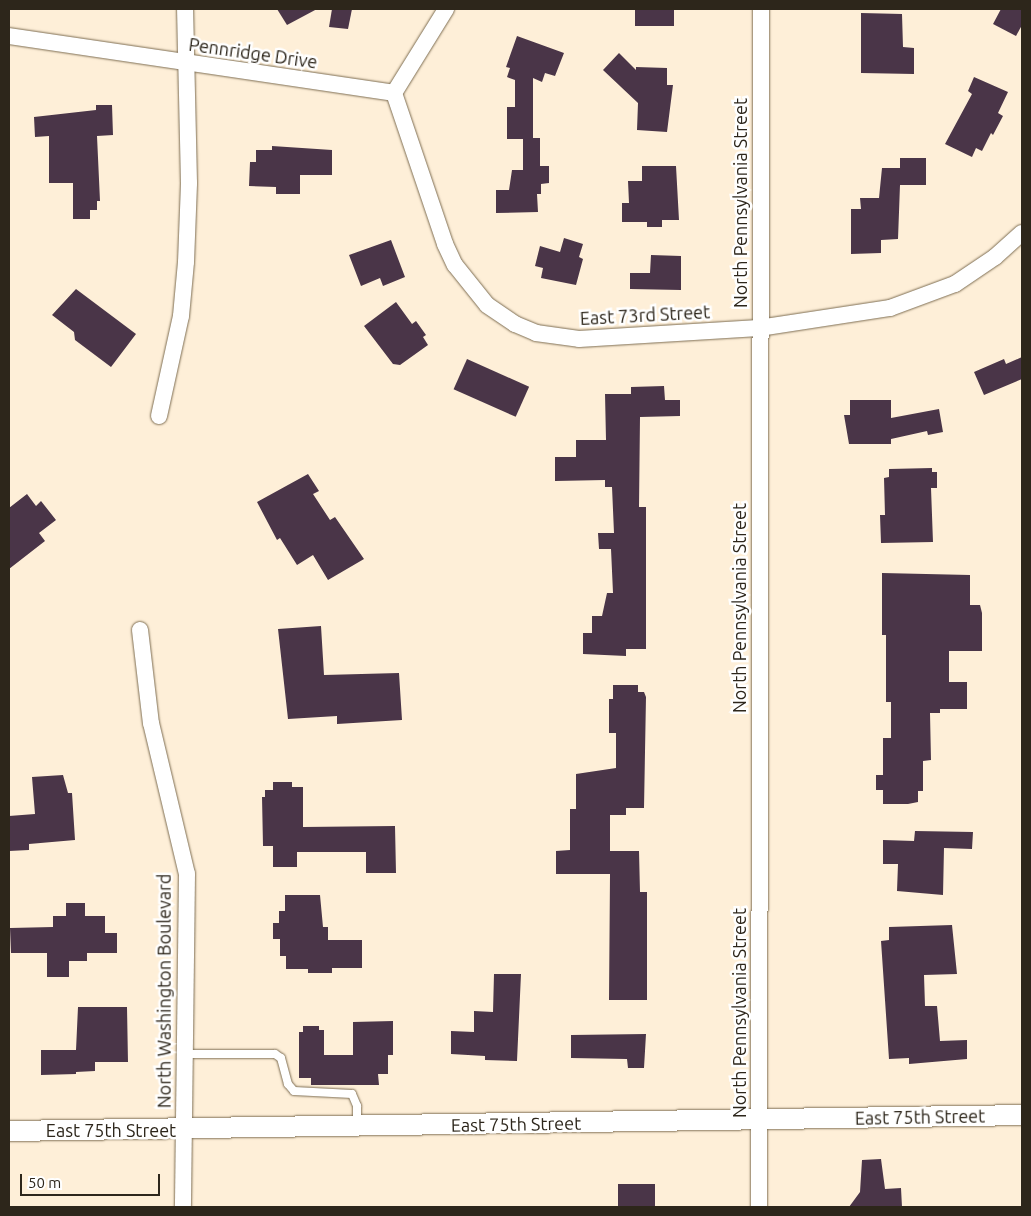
<!DOCTYPE html>
<html>
<head>
<meta charset="utf-8">
<style>
  body { margin:0 }
  #map { position:relative; width:1031px; height:1216px; overflow:hidden; background:#feefd8; font-family:Ubuntu,sans-serif }
  div>[style] { position:absolute }
  .building>* { inset:0; background:#4a3548; transform-origin:0 0 }
  .roads { filter:drop-shadow(0 0 1px #7e6e53) drop-shadow(0 0 1px #7e6e53) }
  .service>* { height:8px; margin:-4px; padding:0 4px; transform-origin:4px; border-radius:4px; background:#fff }
  .minor>* { height:16px; margin:-8px; padding:0 8px; transform-origin:8px; border-radius:8px; background:#fff }
  .tertiary>* { height:20px; margin:-10px; padding:0 10px; transform-origin:10px; border-radius:10px; background:#fff }
  span { translate:-50% -50%; white-space:nowrap; text-align:center; line-height:1.15; -webkit-text-stroke:5px #fff; paint-order:stroke }
  .street-label { font-size:18px; color:#2d261b }
  .frame { position:absolute; inset:0; border:10px solid #2d261b; pointer-events:none }
  .scale { position:absolute; left:20px; top:1174px; width:140px; height:22px; box-sizing:border-box; border:2px solid #2d261b; border-top:0; padding-left:6px; font-size:15px; line-height:18px; white-space:nowrap; color:#2d261b; -webkit-text-stroke:4px #fff; paint-order:stroke }
</style>
</head>
<body>
<div id="map">
  <div class="building">
    <i style="clip-path:polygon(277px 9px,317px 9px,287px 25px)"></i>
    <i style="clip-path:polygon(332px 9px,352px 9px,348px 29px,329px 27px)"></i>
    <i style="left:635px;top:9px;width:39px;height:17px"></i>
    <i style="clip-path:polygon(1001px 9px,1022px 9px,1022px 25px,1016px 36px,993px 24px)"></i>
    <i style="clip-path:polygon(861px 13px,902px 14px,903px 47px,914px 48px,914px 74px,861px 73px)"></i>
    <i style="clip-path:polygon(517px 36px,564px 53px,555px 76px,545px 73px,542px 82px,533px 78px,533px 138px,540px 138px,540px 166px,549px 166px,549px 183px,541px 184px,541px 194px,537px 194px,538px 212px,496px 213px,496px 190px,509px 190px,512px 170px,523px 170px,523px 139px,507px 139px,507px 107px,515px 107px,515px 80px,507px 77px,510px 68px,506px 67px)"></i>
    <i style="clip-path:polygon(619px 53px,636px 70px,636px 67px,667px 68px,667px 85px,673px 85px,667px 132px,637px 130px,638px 103px,603px 70px)"></i>
    <i style="clip-path:polygon(974px 77px,1008px 92px,998px 113px,1003px 116px,993px 135px,991px 133px,982px 151px,976px 148px,972px 157px,945px 144px,972px 94px,968px 91px)"></i>
    <i style="clip-path:polygon(96px 105px,112px 105px,113px 135px,97px 136px,100px 201px,97px 201px,97px 210px,90px 210px,90px 219px,73px 219px,73px 183px,49px 183px,49px 136px,35px 137px,34px 117px,96px 110px)"></i>
    <i style="clip-path:polygon(272px 146px,332px 150px,332px 175px,300px 175px,300px 194px,276px 194px,276px 187px,249px 186px,250px 162px,256px 162px,256px 150px,272px 150px)"></i>
    <i style="clip-path:polygon(900px 158px,926px 158px,926px 185px,900px 185px,898px 239px,881px 240px,881px 253px,851px 254px,851px 209px,861px 209px,860px 198px,879px 198px,882px 168px,900px 168px)"></i>
    <i style="clip-path:polygon(642px 166px,676px 166px,679px 220px,662px 220px,662px 227px,647px 227px,647px 222px,622px 222px,622px 203px,629px 203px,628px 181px,642px 181px)"></i>
    <i style="clip-path:polygon(564px 238px,583px 244px,579px 257px,583px 259px,576px 285px,541px 278px,543px 268px,535px 266px,540px 246px,560px 252px)"></i>
    <i style="clip-path:polygon(391px 240px,405px 277px,383px 286px,380px 278px,361px 286px,349px 255px)"></i>
    <i style="clip-path:polygon(651px 255px,681px 256px,681px 290px,630px 289px,630px 273px,650px 273px)"></i>
    <i style="clip-path:polygon(76px 289px,136px 334px,111px 367px,75px 340px,74px 332px,52px 315px)"></i>
    <i style="clip-path:polygon(396px 302px,412px 324px,416px 321px,426px 335px,423px 337px,428px 345px,400px 365px,393px 364px,364px 326px)"></i>
    <i style="clip-path:polygon(1022px 357px,1022px 379px,984px 395px,974px 372px,1004px 359px,1006px 364px)"></i>
    <i style="left:467px;top:359px;width:68px;height:33px;rotate:24deg"></i>
    <i style="clip-path:polygon(664px 386px,665px 400px,680px 400px,680px 416px,640px 417px,639px 507px,646px 507px,646px 649px,626px 649px,626px 656px,583px 654px,583px 633px,592px 633px,592px 616px,602px 616px,607px 593px,613px 593px,611px 549px,599px 549px,598px 533px,614px 533px,612px 487px,605px 487px,605px 480px,555px 481px,555px 457px,576px 457px,576px 440px,606px 440px,605px 394px,631px 394px,631px 387px)"></i>
    <i style="clip-path:polygon(850px 400px,891px 400px,891px 418px,939px 409px,943px 432px,928px 435px,927px 431px,891px 439px,891px 444px,849px 444px,844px 415px,850px 415px)"></i>
    <i style="clip-path:polygon(932px 468px,932px 472px,937px 472px,937px 488px,931px 488px,933px 542px,881px 543px,880px 515px,885px 515px,884px 478px,889px 477px,889px 469px)"></i>
    <i style="clip-path:polygon(308px 474px,319px 491px,313px 494px,330px 520px,335px 517px,364px 559px,328px 580px,313px 555px,297px 565px,280px 538px,277px 540px,257px 502px)"></i>
    <i style="clip-path:polygon(27px 494px,36px 506px,41px 501px,56px 520px,39px 533px,45px 541px,9px 569px,9px 508px)"></i>
    <i style="clip-path:polygon(882px 573px,970px 575px,970px 605px,980px 605px,982px 613px,982px 651px,949px 651px,949px 682px,967px 682px,967px 709px,940px 709px,940px 713px,930px 713px,931px 760px,923px 761px,923px 791px,918px 791px,918px 802px,908px 804px,883px 804px,883px 790px,876px 790px,876px 775px,883px 775px,883px 738px,891px 738px,891px 702px,886px 702px,886px 635px,882px 635px)"></i>
    <i style="clip-path:polygon(321px 626px,324px 675px,399px 673px,402px 720px,337px 724px,337px 716px,288px 719px,278px 629px)"></i>
    <i style="clip-path:polygon(613px 685px,638px 685px,638px 692px,644px 692px,646px 697px,644px 808px,626px 808px,626px 815px,610px 815px,610px 851px,639px 851px,640px 892px,647px 892px,647px 1000px,609px 1000px,610px 874px,556px 874px,556px 851px,570px 850px,570px 809px,576px 809px,576px 774px,616px 768px,616px 733px,609px 733px,609px 699px,613px 699px)"></i>
    <i style="clip-path:polygon(63px 775px,68px 793px,72px 793px,75px 840px,29px 844px,29px 850px,9px 851px,9px 816px,35px 814px,32px 777px)"></i>
    <i style="clip-path:polygon(273px 782px,292px 782px,292px 787px,303px 787px,303px 827px,395px 826px,396px 873px,366px 873px,366px 852px,297px 852px,297px 867px,273px 867px,273px 846px,263px 846px,262px 797px,265px 797px,265px 790px,273px 790px)"></i>
    <i style="clip-path:polygon(915px 831px,973px 832px,972px 849px,944px 848px,943px 895px,897px 891px,898px 864px,883px 864px,883px 840px,914px 841px)"></i>
    <i style="clip-path:polygon(285px 895px,320px 895px,323px 927px,328px 927px,328px 940px,362px 940px,362px 968px,332px 968px,332px 973px,308px 973px,308px 969px,286px 969px,286px 956px,280px 956px,280px 939px,273px 939px,273px 923px,279px 923px,279px 911px,285px 911px)"></i>
    <i style="clip-path:polygon(66px 903px,85px 903px,85px 916px,105px 916px,105px 933px,117px 933px,117px 953px,87px 953px,87px 961px,69px 961px,69px 977px,47px 977px,47px 953px,11px 953px,10px 928px,53px 927px,53px 916px,66px 916px)"></i>
    <i style="clip-path:polygon(952px 925px,957px 974px,924px 975px,925px 1006px,937px 1006px,940px 1041px,967px 1040px,967px 1059px,909px 1064px,909px 1058px,889px 1059px,881px 941px,889px 940px,889px 927px)"></i>
    <i style="clip-path:polygon(494px 974px,521px 974px,517px 1061px,485px 1060px,485px 1056px,451px 1054px,451px 1031px,474px 1032px,474px 1011px,493px 1012px)"></i>
    <i style="clip-path:polygon(78px 1007px,127px 1007px,128px 1062px,95px 1062px,95px 1071px,76px 1072px,76px 1074px,41px 1075px,41px 1050px,76px 1050px)"></i>
    <i style="clip-path:polygon(393px 1021px,393px 1055px,388px 1055px,388px 1074px,378px 1074px,379px 1085px,311px 1085px,311px 1078px,299px 1078px,299px 1032px,303px 1032px,303px 1026px,319px 1026px,319px 1030px,324px 1030px,324px 1055px,353px 1055px,353px 1022px)"></i>
    <i style="clip-path:polygon(646px 1034px,644px 1068px,628px 1068px,627px 1059px,571px 1058px,571px 1035px)"></i>
    <i style="clip-path:polygon(881px 1159px,885px 1189px,901px 1188px,902px 1207px,849px 1207px,860px 1192px,862px 1160px)"></i>
    <i style="left:618px;top:1184px;width:37px;height:23px"></i>
  </div>
  <div class="roads">
    <div class="service">
      <i style="left:184px;top:1054px;width:91px"></i>
      <i style="left:275px;top:1054px;width:7px;rotate:34deg"></i>
      <i style="left:281px;top:1058px;width:27px;rotate:75deg"></i>
      <i style="left:288px;top:1084px;width:9px;rotate:49deg"></i>
      <i style="left:294px;top:1091px;width:58px;rotate:3deg"></i>
      <i style="left:352px;top:1094px;width:13px;rotate:67deg"></i>
      <i style="left:357px;top:1106px;width:19px;rotate:90deg"></i>
    </div>
    <div class="minor">
      <i style="left:9px;top:36px;width:389px;rotate:8.4deg"></i>
      <i style="left:394px;top:93px;width:159px;rotate:71.3deg"></i>
      <i style="left:445px;top:244px;width:23px;rotate:65deg"></i>
      <i style="left:455px;top:265px;width:51px;rotate:51.3deg"></i>
      <i style="left:487px;top:305px;width:34px;rotate:34deg"></i>
      <i style="left:515px;top:324px;width:23px;rotate:23deg"></i>
      <i style="left:536px;top:333px;width:43px;rotate:7.9deg"></i>
      <i style="left:579px;top:339px;width:180px;rotate:-3.5deg"></i>
      <i style="left:759px;top:328px;width:133px;rotate:-8.7deg"></i>
      <i style="left:890px;top:308px;width:69px;rotate:-20.3deg"></i>
      <i style="left:955px;top:284px;width:48px;rotate:-34deg"></i>
      <i style="left:995px;top:257px;width:36px;rotate:-42deg"></i>
      <i style="left:394px;top:93px;width:99px;rotate:-58.2deg"></i>
      <i style="left:159px;top:416px;width:102px;rotate:-77.6deg"></i>
      <i style="left:181px;top:316px;width:54px;rotate:-84.7deg"></i>
      <i style="left:186px;top:262px;width:79px;rotate:-87.8deg"></i>
      <i style="left:189px;top:183px;width:174px;rotate:-91.3deg"></i>
      <i style="left:140px;top:630px;width:94px;rotate:83.3deg"></i>
      <i style="left:151px;top:723px;width:155px;rotate:76.6deg"></i>
      <i style="left:187px;top:874px;width:333px;rotate:90.7deg"></i>
      <i style="left:759px;top:1207px;width:1198px;rotate:-89.9deg"></i>
    </div>
    <div class="tertiary">
      <i style="left:9px;top:1131px;width:1013px;rotate:-0.9deg"></i>
    </div>
  </div>
  <div class="street-label">
    <span style="left:253px;top:53px;rotate:8deg">Pennridge Drive</span>
    <span style="left:740px;top:203px;rotate:-90deg">North Pennsylvania Street</span>
    <span style="left:645px;top:315px;rotate:-3deg">East 73rd Street</span>
    <span style="left:739px;top:608px;rotate:-90deg">North Pennsylvania Street</span>
    <span style="left:164px;top:991px;rotate:-90deg">North Washington Boulevard</span>
    <span style="left:739px;top:1013px;rotate:-90deg">North Pennsylvania Street</span>
    <span style="left:920px;top:1117px;rotate:-1deg">East 75th Street</span>
    <span style="left:516px;top:1124px;rotate:-1deg">East 75th Street</span>
    <span style="left:111px;top:1130px">East 75th Street</span>
  </div>
  <div class="frame"></div>
  <div class="scale">50 m</div>
</div>
</body>
</html>
